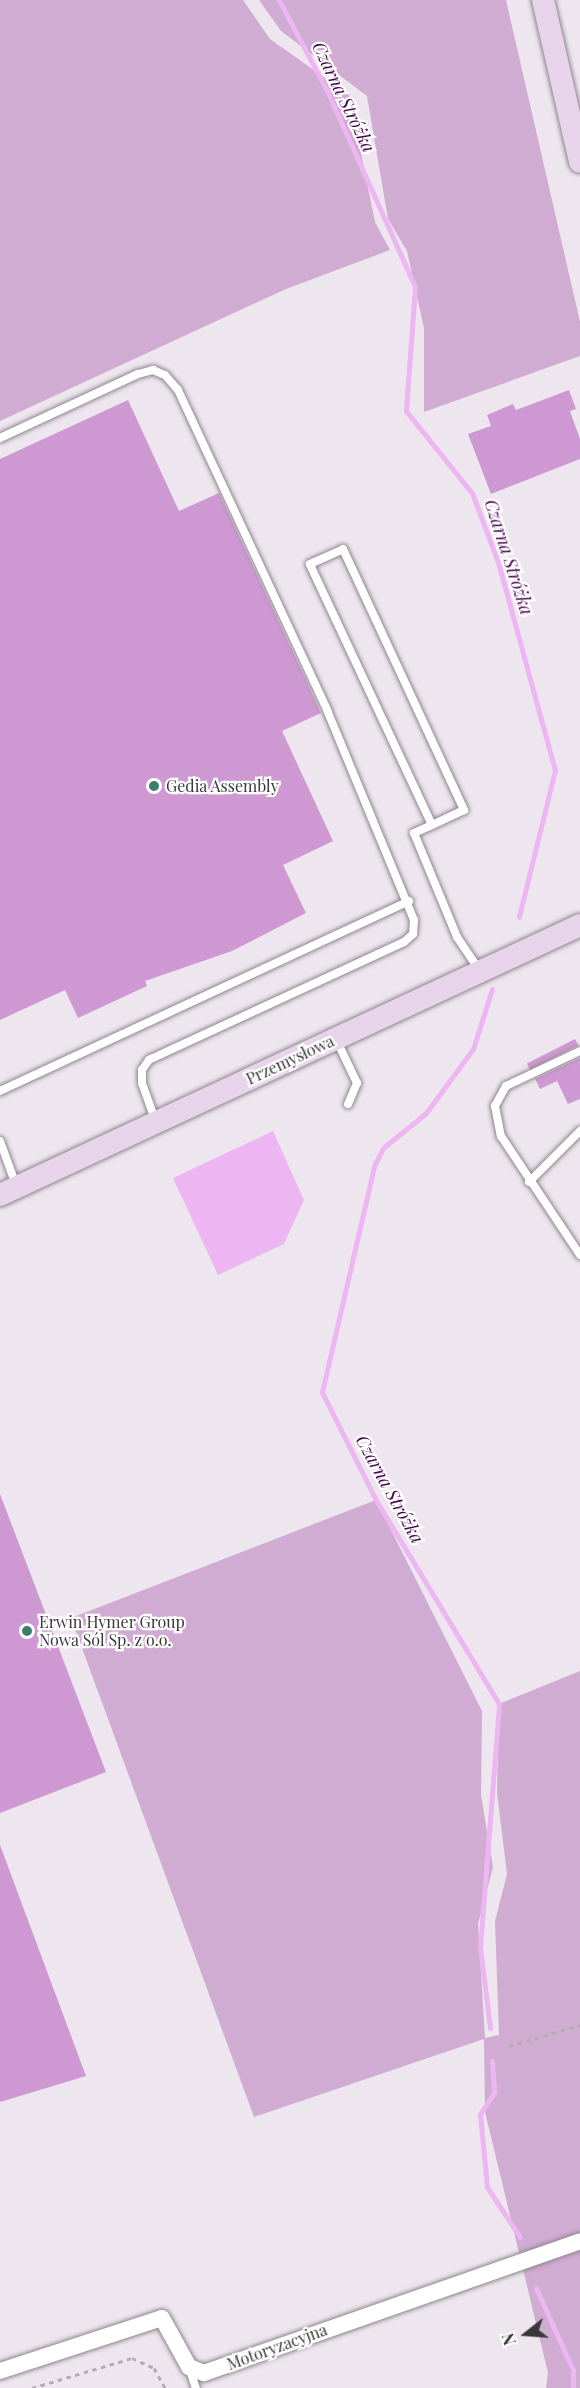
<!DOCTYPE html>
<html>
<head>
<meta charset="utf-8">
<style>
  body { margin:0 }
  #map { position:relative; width:580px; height:2388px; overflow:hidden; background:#eee6ee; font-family:"Playfair Display",serif }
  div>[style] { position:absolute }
  .green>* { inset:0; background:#d0abd2 }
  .water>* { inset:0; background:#edb5f1 }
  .stream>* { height:5px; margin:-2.5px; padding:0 2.5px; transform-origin:2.5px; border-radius:2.5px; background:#edb5f1 }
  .building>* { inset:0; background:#ce99d2; transform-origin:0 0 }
  .path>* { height:3px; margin-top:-1.5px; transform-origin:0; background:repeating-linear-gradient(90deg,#b3acb3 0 4.5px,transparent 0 9px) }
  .roads { filter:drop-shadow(0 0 2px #8d868e) drop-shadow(0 0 2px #8d868e) }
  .lane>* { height:8px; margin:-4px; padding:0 4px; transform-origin:4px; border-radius:4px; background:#fff }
  .street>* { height:16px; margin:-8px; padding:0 8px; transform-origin:8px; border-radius:8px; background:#fff }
  .secondary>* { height:22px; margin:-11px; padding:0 11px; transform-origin:11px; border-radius:11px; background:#e8d4ea }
  .dots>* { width:16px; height:16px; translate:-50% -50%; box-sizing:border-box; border:3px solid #fff; border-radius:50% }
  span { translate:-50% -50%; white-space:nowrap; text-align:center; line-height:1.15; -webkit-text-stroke:4.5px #fff; paint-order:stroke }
  .poi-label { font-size:16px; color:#3a373a }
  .left { translate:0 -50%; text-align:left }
  .street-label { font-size:16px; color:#3a373a }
  .water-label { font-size:18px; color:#47034e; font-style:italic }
  .north { position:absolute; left:496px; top:2304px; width:60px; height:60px; -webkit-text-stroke:4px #fff; paint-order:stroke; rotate:253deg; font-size:16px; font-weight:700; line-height:24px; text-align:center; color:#3a373a }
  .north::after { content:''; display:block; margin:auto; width:21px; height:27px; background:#3a373a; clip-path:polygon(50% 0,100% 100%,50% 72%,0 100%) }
</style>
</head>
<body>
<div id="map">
  <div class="green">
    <i style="clip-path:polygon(0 0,243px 0,270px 39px,349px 95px,375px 222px,390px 250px,286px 289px,0 421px)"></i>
    <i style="clip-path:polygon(259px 0,506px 0,580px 322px,580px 356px,424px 412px,424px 328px,407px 251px,388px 219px,367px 96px,281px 31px)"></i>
    <i style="clip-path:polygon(376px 1500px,482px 1711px,481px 1795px,493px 1867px,478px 1924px,485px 2038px,499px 2035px,495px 1921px,507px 1874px,497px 1793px,499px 1704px,580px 1671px,580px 2388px,546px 2388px,548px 2373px,485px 2112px,484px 2039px,254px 2117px,71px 1618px)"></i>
  </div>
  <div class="water">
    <i style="clip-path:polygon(273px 1131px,304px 1200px,284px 1244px,218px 1275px,173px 1178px)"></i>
  </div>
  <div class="stream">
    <i style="left:279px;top:0;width:105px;rotate:62.2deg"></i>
    <i style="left:328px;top:93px;width:213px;rotate:65.8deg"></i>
    <i style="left:415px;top:287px;width:124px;rotate:94.2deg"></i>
    <i style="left:406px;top:411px;width:105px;rotate:51.2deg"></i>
    <i style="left:472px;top:493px;width:74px;rotate:69.4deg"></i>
    <i style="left:498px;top:562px;width:216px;rotate:74.7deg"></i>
    <i style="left:555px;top:770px;width:151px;rotate:103.8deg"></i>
    <i style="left:490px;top:2028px;width:82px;rotate:-97deg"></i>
    <i style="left:480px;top:1947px;width:244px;rotate:-85.5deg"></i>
    <i style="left:499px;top:1704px;width:238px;rotate:-121.1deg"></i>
    <i style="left:376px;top:1500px;width:121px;rotate:-116.6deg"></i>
    <i style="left:322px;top:1392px;width:232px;rotate:-77deg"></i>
    <i style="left:374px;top:1166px;width:20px;rotate:-63deg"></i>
    <i style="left:383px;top:1148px;width:55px;rotate:-39.1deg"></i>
    <i style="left:426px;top:1113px;width:79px;rotate:-53.7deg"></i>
    <i style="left:473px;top:1049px;width:63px;rotate:-72.4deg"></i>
    <i style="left:492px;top:2061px;width:32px;rotate:86deg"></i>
    <i style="left:494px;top:2093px;width:25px;rotate:124deg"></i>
    <i style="left:480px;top:2114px;width:73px;rotate:84.5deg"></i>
    <i style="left:487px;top:2187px;width:60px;rotate:56.6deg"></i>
    <i style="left:536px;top:2288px;width:90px;rotate:65.7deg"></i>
    <i style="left:573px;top:2370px;width:18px;rotate:90deg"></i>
  </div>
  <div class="building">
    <i style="clip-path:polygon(569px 390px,576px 409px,570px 411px,580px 439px,580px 459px,491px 494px,468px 434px,491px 426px,487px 415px,513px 404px,516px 410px)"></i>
    <i style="clip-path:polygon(128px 400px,179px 511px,219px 493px,306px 680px,321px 713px,282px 731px,333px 841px,283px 865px,306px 913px,232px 951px,145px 981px,147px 986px,78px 1018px,65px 990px,0 1020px,0 459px)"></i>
    <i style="left:575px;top:1039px;width:7px;height:54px;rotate:63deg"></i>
    <i style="clip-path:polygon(580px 1058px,580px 1099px,568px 1104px,557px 1081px,540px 1089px,535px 1079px)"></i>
    <i style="clip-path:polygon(0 1494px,106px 1772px,0 1813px)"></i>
    <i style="clip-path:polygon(0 1845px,86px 2076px,0 2102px)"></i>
  </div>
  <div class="path">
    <i style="left:509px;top:2046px;width:74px;rotate:-16.5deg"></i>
    <i style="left:32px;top:2388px;width:104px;rotate:-16.7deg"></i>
    <i style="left:132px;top:2358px;width:24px;rotate:24deg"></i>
    <i style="left:154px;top:2368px;width:23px;rotate:61deg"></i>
  </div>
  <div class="roads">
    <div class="lane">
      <i style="left:0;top:438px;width:152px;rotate:-24.9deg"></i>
      <i style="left:138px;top:374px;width:16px;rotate:-15deg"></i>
      <i style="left:153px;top:370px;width:13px;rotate:23deg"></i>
      <i style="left:165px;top:375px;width:20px;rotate:49deg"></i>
      <i style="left:178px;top:390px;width:353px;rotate:65deg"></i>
      <i style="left:327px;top:710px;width:227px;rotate:67.5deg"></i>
      <i style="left:414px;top:920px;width:14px;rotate:94deg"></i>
      <i style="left:413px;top:934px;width:12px;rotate:138deg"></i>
      <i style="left:404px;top:942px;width:281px;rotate:155.2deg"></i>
      <i style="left:149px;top:1060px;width:12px;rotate:125deg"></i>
      <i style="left:142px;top:1070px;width:13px;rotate:90deg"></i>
      <i style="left:142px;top:1083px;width:41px;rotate:70.3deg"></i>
      <i style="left:432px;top:825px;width:288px;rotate:-115.1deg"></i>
      <i style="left:310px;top:564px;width:36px;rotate:-24deg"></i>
      <i style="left:343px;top:549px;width:288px;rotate:65.1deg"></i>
      <i style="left:464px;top:810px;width:35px;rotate:155deg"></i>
      <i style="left:432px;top:825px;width:20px;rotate:156deg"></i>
      <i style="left:414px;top:833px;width:113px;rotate:67.5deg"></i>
      <i style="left:457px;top:937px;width:41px;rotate:55.9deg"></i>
      <i style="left:336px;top:1039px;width:49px;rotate:64.5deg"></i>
      <i style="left:357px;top:1083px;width:23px;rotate:113deg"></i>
      <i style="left:580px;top:1051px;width:82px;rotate:154.7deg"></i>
      <i style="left:506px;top:1086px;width:23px;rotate:119deg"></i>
      <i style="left:495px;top:1106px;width:31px;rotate:79deg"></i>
      <i style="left:501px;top:1136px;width:143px;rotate:56.4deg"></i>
      <i style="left:0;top:1091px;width:451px;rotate:-24.9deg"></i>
      <i style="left:0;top:1141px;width:47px;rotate:70deg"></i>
      <i style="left:529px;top:1182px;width:72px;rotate:-45deg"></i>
      <i style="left:189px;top:2367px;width:22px;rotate:72deg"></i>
    </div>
    <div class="street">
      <i style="left:0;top:2371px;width:170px;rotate:-18.1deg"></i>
      <i style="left:162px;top:2318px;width:56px;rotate:61.1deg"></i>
      <i style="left:189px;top:2367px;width:16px;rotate:22deg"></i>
      <i style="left:204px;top:2373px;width:398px;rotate:-19.3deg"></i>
    </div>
    <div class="secondary">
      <i style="left:543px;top:0;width:166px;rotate:77.1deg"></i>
      <i style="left:0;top:1195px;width:640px;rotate:-24.96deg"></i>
    </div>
  </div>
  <div class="dots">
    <i style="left:154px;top:786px;background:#3d7d6c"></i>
    <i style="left:27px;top:1631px;background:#3d7d6c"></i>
  </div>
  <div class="poi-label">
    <span class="left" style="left:166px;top:786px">Gedia Assembly</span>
    <span class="left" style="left:39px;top:1631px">Erwin Hymer Group<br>Nowa Sól Sp. z o.o.</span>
  </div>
  <div class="street-label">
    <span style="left:290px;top:1060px;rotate:-25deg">Przemysłowa</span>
    <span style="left:277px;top:2347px;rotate:-20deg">Motoryzacyjna</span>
  </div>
  <div class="water-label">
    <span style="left:344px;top:97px;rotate:64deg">Czarna Stróżka</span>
    <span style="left:509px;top:557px;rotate:72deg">Czarna Stróżka</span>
    <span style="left:390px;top:1489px;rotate:61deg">Czarna Stróżka</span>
  </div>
  <div class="north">N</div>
</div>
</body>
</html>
